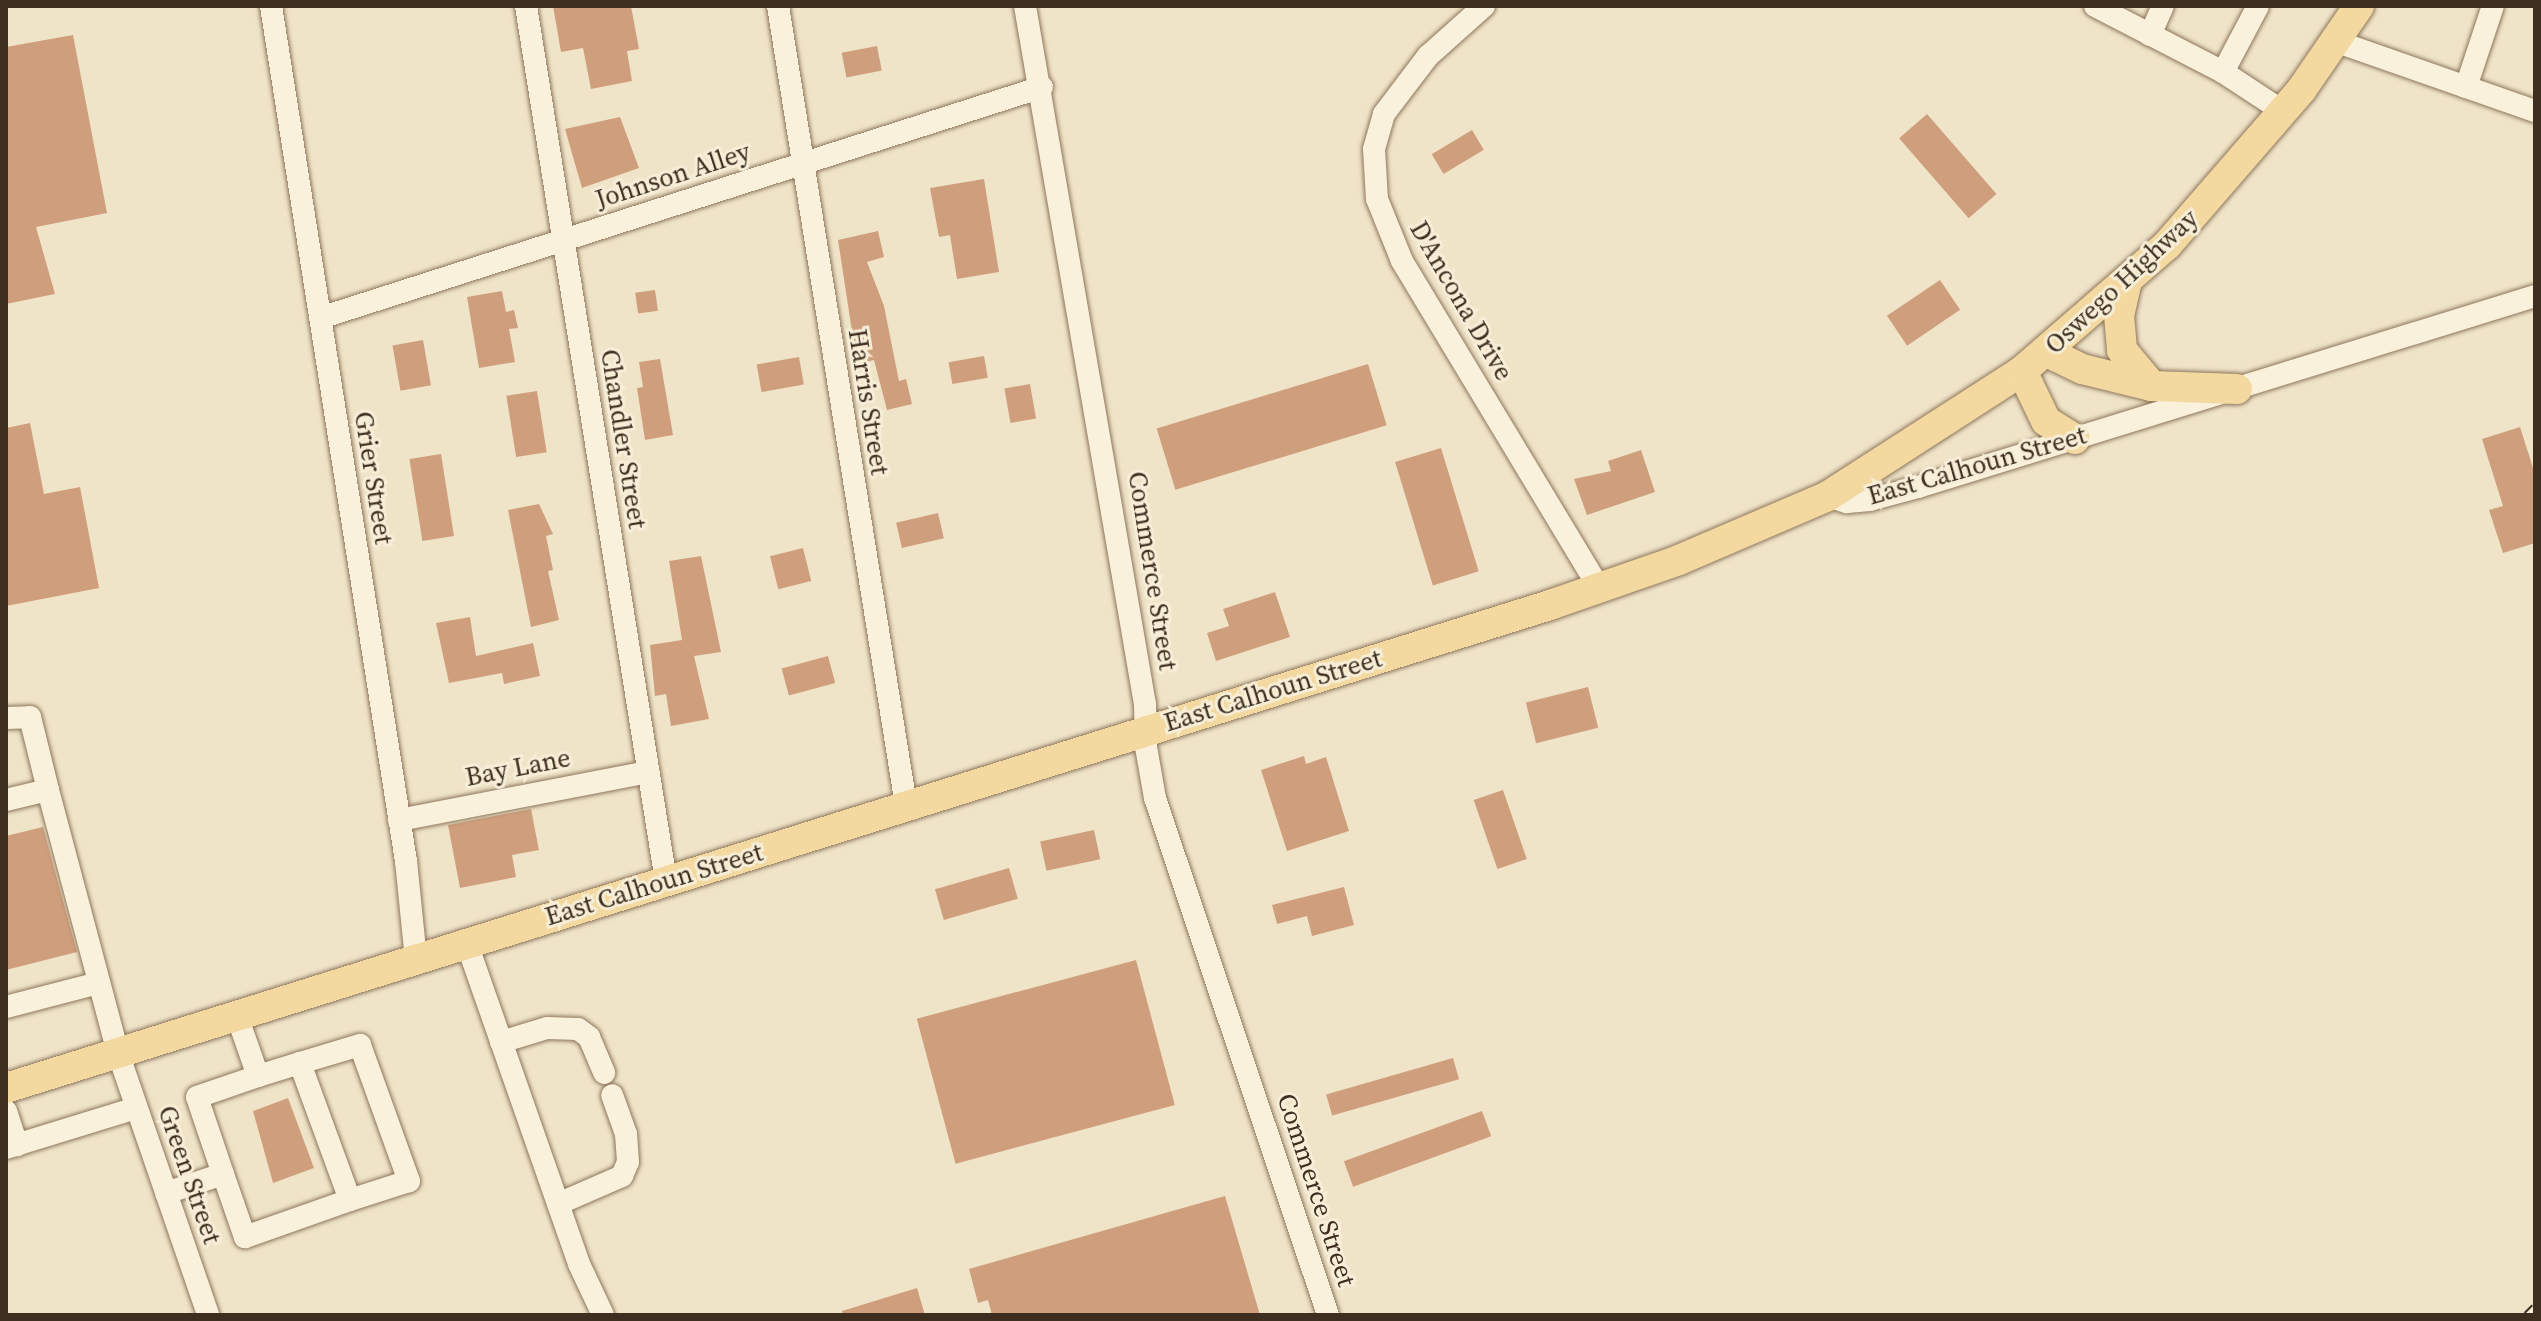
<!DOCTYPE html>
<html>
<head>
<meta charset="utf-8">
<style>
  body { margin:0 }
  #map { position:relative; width:2541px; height:1321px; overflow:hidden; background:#f0e4c8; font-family:"Source Serif 4",serif }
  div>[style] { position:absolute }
  .building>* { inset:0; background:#cf9f7d; transform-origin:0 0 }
  .roads { filter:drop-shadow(0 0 2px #8d765c) drop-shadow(0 0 2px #8d765c) }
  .minor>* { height:22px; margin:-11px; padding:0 11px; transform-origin:11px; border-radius:11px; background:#faf1dc }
  .major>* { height:30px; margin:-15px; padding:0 15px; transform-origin:15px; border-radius:15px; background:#f3d9a0 }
  .rail>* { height:9px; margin-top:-4.5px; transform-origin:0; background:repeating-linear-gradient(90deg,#f7eed8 0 18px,#3d2e20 0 36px); box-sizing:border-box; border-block:2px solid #3d2e20 }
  span { translate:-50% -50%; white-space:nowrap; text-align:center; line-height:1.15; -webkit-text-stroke:6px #f7eed8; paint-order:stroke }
  .street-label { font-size:26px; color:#3d2e20 }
  .frame { position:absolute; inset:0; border:8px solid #3d2e20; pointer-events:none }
</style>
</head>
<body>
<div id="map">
  <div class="building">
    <i style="clip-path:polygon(553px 6px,631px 6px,639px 49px,627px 51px,632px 81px,591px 89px,583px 48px,561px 52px)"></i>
    <i style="clip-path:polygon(73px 35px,107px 213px,36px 227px,55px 294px,6px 304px,6px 47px)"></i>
    <i style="left:877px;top:46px;width:25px;height:36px;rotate:79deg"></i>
    <i style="left:1927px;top:114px;width:106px;height:37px;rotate:49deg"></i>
    <i style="clip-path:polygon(620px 117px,639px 168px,582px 188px,565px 129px)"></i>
    <i style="left:1472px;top:130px;width:23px;height:47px;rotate:59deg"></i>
    <i style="clip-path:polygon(984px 179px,999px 272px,957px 279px,950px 235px,939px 237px,930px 188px)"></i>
    <i style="clip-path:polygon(878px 231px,884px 257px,867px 262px,884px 306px,899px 381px,906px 379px,912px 404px,887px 410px,874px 360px,857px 364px,838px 240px)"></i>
    <i style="left:1940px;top:280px;width:36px;height:64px;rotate:56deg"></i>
    <i style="left:655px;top:290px;width:21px;height:20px;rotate:82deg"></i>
    <i style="clip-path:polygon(502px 291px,506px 312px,514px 310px,518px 328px,509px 329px,515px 362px,479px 368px,467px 297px)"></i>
    <i style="left:423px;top:340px;width:46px;height:31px;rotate:80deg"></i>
    <i style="left:984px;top:356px;width:22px;height:36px;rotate:80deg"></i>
    <i style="left:799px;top:357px;width:28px;height:43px;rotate:80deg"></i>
    <i style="clip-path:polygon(660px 359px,673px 435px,645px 440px,637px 388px,643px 387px,639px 362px)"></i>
    <i style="left:1368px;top:364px;width:64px;height:221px;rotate:73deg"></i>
    <i style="left:1030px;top:384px;width:35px;height:26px;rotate:80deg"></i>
    <i style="left:537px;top:391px;width:62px;height:31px;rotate:81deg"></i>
    <i style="clip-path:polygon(30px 423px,44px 494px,80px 487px,99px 588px,6px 606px,6px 428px)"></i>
    <i style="clip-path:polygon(2520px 427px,2535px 474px,2535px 543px,2503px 553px,2489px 510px,2503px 506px,2482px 439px)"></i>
    <i style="left:1441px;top:448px;width:129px;height:48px;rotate:73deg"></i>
    <i style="clip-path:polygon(1641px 450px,1655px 492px,1587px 515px,1574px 479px,1611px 471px,1608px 461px)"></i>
    <i style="left:441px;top:454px;width:83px;height:32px;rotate:81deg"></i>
    <i style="clip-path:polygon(539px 504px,553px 534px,546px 536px,553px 570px,548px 571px,559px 620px,531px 627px,508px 510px)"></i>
    <i style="left:938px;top:513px;width:26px;height:43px;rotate:77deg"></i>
    <i style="left:803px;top:548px;width:34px;height:34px;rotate:76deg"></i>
    <i style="clip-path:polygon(701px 556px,721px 652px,694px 656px,709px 719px,671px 726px,666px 694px,655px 696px,650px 645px,682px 640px,669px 561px)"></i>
    <i style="clip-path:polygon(1275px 592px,1290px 637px,1216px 661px,1207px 633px,1229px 626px,1223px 609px)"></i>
    <i style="clip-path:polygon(470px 617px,476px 656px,533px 643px,540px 676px,504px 684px,502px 673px,449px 683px,436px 623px)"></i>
    <i style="left:828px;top:656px;width:28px;height:48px;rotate:75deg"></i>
    <i style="left:1588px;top:687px;width:42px;height:64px;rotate:76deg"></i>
    <i style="clip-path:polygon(1304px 756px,1306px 764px,1326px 757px,1349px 831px,1287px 851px,1261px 770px)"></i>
    <i style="left:1503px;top:790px;width:73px;height:31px;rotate:71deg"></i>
    <i style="clip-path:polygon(531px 809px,539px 850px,512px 855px,516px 877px,460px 888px,448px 825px)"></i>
    <i style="clip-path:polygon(43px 827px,77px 952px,6px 970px,6px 836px)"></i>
    <i style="left:1094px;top:830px;width:30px;height:55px;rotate:78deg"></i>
    <i style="left:1009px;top:868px;width:32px;height:77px;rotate:74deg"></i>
    <i style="clip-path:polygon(1344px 887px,1354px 925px,1312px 936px,1307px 916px,1277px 924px,1272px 905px)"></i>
    <i style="left:1136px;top:960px;width:150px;height:227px;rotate:75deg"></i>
    <i style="left:1453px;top:1058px;width:22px;height:132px;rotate:74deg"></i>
    <i style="clip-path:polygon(288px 1098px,314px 1168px,273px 1183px,253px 1111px)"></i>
    <i style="left:1482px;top:1111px;width:27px;height:147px;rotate:70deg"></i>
    <i style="clip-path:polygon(1225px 1196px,1260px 1315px,992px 1315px,988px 1300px,978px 1303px,969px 1269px)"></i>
    <i style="clip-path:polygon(917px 1288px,925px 1315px,843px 1315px,842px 1311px)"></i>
  </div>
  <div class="roads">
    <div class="minor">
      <i style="left:271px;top:6px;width:866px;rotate:81.03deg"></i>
      <i style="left:406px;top:861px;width:100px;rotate:84.2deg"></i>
      <i style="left:526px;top:6px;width:886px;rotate:80.91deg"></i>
      <i style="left:778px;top:6px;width:809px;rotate:80.9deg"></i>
      <i style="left:1025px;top:6px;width:708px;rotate:80.25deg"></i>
      <i style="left:1145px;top:704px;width:43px;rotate:88.7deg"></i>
      <i style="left:1146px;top:747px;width:52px;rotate:80deg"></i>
      <i style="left:1155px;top:798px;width:545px;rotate:71.5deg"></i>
      <i style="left:1484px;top:6px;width:75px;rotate:138.2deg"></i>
      <i style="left:1428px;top:56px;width:73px;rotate:127.2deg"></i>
      <i style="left:1384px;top:114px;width:36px;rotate:106deg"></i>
      <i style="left:1374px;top:149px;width:50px;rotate:86.6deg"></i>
      <i style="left:1377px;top:199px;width:67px;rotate:68deg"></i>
      <i style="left:1402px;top:261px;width:382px;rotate:58.9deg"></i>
      <i style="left:2095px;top:6px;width:144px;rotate:27.3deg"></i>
      <i style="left:2258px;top:6px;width:75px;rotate:117.9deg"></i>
      <i style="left:2223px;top:72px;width:73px;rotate:33.3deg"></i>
      <i style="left:2150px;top:35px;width:32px;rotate:-66deg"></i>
      <i style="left:2335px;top:41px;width:212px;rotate:19.3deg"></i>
      <i style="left:2466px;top:87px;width:85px;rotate:-71.6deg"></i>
      <i style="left:320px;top:318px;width:758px;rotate:-17.74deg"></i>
      <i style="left:1828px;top:496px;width:20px;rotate:18deg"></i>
      <i style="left:1847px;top:502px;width:23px;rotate:-5deg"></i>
      <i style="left:1870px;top:500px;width:50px;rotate:-15.2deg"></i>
      <i style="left:1918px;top:487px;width:646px;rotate:-17.2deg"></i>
      <i style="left:6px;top:718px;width:24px;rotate:-2deg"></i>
      <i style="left:30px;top:717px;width:75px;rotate:76.1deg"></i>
      <i style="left:6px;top:800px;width:43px;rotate:-13.4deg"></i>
      <i style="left:48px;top:790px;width:272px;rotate:75.1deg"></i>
      <i style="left:118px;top:1053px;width:277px;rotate:71deg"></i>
      <i style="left:399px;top:820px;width:254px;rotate:-10.9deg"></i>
      <i style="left:467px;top:944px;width:339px;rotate:70.7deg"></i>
      <i style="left:579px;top:1264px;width:56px;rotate:64.8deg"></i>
      <i style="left:6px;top:1007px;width:96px;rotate:-14.5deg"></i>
      <i style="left:501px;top:1042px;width:48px;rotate:-16.9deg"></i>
      <i style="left:547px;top:1028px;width:31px;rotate:2deg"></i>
      <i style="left:578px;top:1029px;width:14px;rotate:36deg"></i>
      <i style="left:589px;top:1037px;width:39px;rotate:67deg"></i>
      <i style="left:300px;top:1063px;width:63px;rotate:-16.7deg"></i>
      <i style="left:360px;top:1045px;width:145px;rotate:70.2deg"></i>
      <i style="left:409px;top:1181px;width:62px;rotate:162.1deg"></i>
      <i style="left:6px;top:1111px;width:36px;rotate:72deg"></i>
      <i style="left:6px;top:1148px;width:136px;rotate:-17.1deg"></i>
      <i style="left:223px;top:1174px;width:67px;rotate:70.8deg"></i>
      <i style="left:245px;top:1237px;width:111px;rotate:-19.4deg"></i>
      <i style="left:350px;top:1200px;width:146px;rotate:-110.1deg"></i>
      <i style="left:300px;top:1063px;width:44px;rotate:162.8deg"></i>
      <i style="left:166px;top:1193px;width:60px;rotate:-18.4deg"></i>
      <i style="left:223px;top:1174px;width:81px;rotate:-108.7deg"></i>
      <i style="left:197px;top:1097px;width:65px;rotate:-19deg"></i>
      <i style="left:258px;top:1076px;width:64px;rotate:-109.3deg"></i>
      <i style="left:558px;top:1204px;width:70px;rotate:-23.6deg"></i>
      <i style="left:622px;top:1176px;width:15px;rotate:-67deg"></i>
      <i style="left:628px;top:1162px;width:28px;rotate:-94deg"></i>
      <i style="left:626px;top:1134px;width:41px;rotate:-109.7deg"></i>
    </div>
    <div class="major">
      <i style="left:2127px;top:281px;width:35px;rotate:103deg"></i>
      <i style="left:2119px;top:315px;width:35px;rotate:85deg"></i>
      <i style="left:2122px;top:350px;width:47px;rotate:50.2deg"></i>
      <i style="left:2047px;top:352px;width:39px;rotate:26deg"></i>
      <i style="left:2082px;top:369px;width:72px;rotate:13.7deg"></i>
      <i style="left:2152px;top:386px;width:85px;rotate:2deg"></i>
      <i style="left:2022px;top:371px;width:55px;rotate:64.4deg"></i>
      <i style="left:2046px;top:421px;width:34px;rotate:32deg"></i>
      <i style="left:6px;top:1088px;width:1621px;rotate:-17.37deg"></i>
      <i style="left:1553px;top:604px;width:133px;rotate:-19.2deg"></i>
      <i style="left:1679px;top:560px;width:162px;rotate:-23.2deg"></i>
      <i style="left:1828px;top:496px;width:231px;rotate:-32.8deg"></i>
      <i style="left:2022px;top:371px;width:192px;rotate:-41deg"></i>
      <i style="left:2167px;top:245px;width:206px;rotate:-49.1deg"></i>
      <i style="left:2302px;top:89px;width:101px;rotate:-55.5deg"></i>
    </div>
  </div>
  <div class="rail">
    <i style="left:2527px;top:1315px;width:11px;rotate:-45deg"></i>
  </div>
  <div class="street-label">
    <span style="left:673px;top:176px;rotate:-18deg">Johnson Alley</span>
    <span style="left:2122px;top:282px;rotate:-43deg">Oswego Highway</span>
    <span style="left:1461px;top:301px;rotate:60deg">D'Ancona Drive</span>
    <span style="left:868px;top:402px;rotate:81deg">Harris Street</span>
    <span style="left:623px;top:439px;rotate:81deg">Chandler Street</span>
    <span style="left:1977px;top:466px;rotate:-16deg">East Calhoun Street</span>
    <span style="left:373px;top:478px;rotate:81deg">Grier Street</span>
    <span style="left:1152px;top:571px;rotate:81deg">Commerce Street</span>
    <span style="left:1273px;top:691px;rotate:-17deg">East Calhoun Street</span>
    <span style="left:518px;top:768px;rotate:-11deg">Bay Lane</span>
    <span style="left:654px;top:885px;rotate:-17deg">East Calhoun Street</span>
    <span style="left:189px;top:1175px;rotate:71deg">Green Street</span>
    <span style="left:1316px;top:1190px;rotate:72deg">Commerce Street</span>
  </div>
  <div class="frame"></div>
</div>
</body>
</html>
